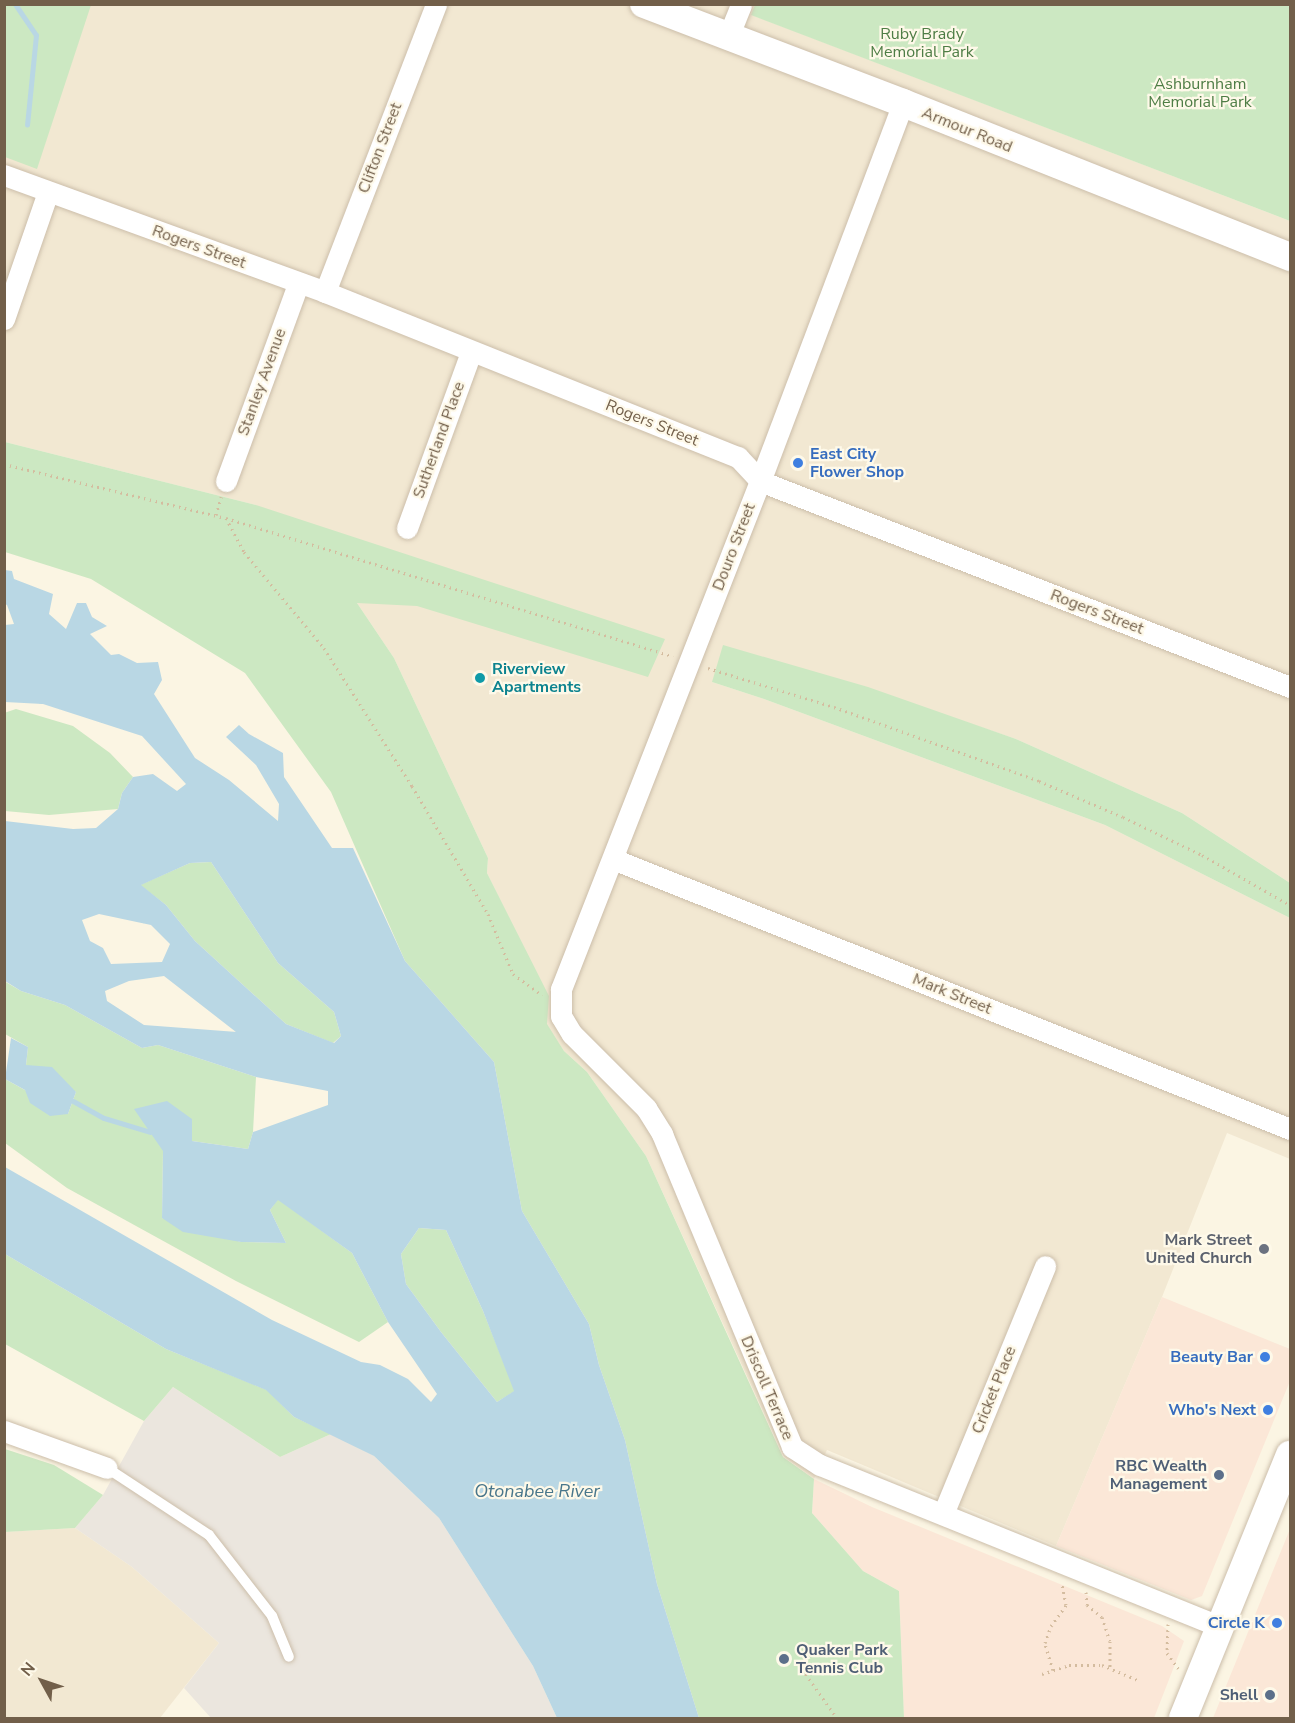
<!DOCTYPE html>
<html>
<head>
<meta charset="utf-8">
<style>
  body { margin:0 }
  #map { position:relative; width:1295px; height:1723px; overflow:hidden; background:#fbf5e3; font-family:"Nunito Sans",sans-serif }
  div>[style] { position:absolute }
  .residential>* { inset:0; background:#f2e8d2 }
  .commercial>* { inset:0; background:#fbe7d7 }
  .industrial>* { inset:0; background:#ebe6de }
  .green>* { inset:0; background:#cce8c2 }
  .water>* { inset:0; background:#b9d7e4 }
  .stream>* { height:5px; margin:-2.5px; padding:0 2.5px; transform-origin:2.5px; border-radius:2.5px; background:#b9d7e4 }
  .path>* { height:3px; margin-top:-1.5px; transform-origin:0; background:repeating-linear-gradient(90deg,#d4bc9f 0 1.5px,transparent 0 6px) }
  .roads { filter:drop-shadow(0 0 2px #ccbeaa) drop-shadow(0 0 2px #ccbeaa) }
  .service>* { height:10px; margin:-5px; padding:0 5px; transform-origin:5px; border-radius:5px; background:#fff }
  .minor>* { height:21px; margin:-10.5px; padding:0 10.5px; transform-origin:10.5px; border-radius:10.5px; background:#fff }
  .secondary>* { height:28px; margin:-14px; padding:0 14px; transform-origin:14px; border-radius:14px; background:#fff }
  .dots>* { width:16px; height:16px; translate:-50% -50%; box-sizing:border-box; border:3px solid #fef9e9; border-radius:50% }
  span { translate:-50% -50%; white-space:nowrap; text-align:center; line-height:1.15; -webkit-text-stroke:4.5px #fef9e9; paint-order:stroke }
  .park-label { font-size:16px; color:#4e7d45 }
  .street-label { font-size:16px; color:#725f4a }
  .shop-label { font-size:16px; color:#366cbe; font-weight:700 }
  .left { translate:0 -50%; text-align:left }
  .right { translate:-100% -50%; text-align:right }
  .culture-label { font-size:16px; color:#0d838f; font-weight:700 }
  .worship-label { font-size:16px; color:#5b616d; font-weight:700 }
  .service-label { font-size:16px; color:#4e5e75; font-weight:700 }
  .water-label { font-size:18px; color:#48768b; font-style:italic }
  .frame { position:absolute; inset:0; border:6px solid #725f4a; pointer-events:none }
  .north { position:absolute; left:12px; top:1651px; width:60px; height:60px; -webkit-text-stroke:4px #fef9e9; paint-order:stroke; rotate:310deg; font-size:16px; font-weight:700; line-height:24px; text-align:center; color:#725f4a }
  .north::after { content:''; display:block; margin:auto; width:21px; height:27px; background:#725f4a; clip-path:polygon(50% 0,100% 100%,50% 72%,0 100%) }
</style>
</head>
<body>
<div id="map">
  <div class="residential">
    <i style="clip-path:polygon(5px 5px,755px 5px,752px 15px,1290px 221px,1290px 883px,1182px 813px,1016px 739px,844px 681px,712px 682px,764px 699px,1105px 825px,1290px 918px,1290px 1159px,1227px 1133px,1162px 1297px,1056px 1546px,827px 1450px,814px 1479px,784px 1457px,646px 1156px,587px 1072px,564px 1051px,546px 1024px,548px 996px,487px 873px,488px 858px,394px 658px,322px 551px,256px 505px,5px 442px)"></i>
    <i style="clip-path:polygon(75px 1528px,132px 1567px,219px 1643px,160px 1718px,5px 1718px,4px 1532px)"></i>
  </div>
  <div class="commercial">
    <i style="clip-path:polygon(1162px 1297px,1290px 1349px,1290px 1381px,1202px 1596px,1191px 1600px,1056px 1546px)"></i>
    <i style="clip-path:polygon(814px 1479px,872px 1507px,1162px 1626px,1184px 1641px,1154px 1718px,904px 1718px,899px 1591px,863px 1571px,812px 1513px)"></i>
    <i style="clip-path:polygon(1290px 1529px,1290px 1718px,1213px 1718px)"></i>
  </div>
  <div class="industrial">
    <i style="clip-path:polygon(173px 1387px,280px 1457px,331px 1434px,374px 1456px,439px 1518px,533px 1666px,557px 1718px,211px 1718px,184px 1688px,219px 1643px,132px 1567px,75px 1528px,103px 1495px,144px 1421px)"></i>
  </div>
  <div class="green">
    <i style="clip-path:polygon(4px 5px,91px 5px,37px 169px,5px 157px)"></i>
    <i style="clip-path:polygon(755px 5px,1290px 5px,1290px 221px,751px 15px)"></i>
    <i style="clip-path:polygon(5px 442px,256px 505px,665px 639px,648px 677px,417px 606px,357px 603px,394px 658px,488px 858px,487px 873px,549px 996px,547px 1024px,564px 1051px,587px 1072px,646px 1156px,783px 1457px,814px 1479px,812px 1513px,863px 1571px,899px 1591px,904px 1718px,699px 1718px,657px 1584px,625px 1440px,599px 1365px,589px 1324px,522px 1211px,494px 1062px,405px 961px,331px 792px,245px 673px,91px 579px,5px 552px)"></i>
    <i style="clip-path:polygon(723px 645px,868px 687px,1016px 739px,1182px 813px,1290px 883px,1290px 918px,1105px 825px,764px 699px,712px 682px)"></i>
    <i style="clip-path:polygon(16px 709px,73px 726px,110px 753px,133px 777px,122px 793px,118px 809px,49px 815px,5px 811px,4px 713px)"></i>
    <i style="clip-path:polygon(211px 862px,278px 963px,334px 1012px,341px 1036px,333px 1043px,286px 1024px,195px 941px,166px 905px,140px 885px,190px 863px)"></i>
    <i style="clip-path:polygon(4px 981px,21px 991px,65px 1005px,142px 1048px,158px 1045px,256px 1077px,253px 1132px,248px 1149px,192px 1141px,163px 1151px,162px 1218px,241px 1242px,286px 1243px,270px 1210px,278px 1199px,352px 1253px,388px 1322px,359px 1342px,236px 1281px,67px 1188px,5px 1143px,5px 1079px,68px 1114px,76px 1092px,26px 1065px,28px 1047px,5px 1034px)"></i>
    <i style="clip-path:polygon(419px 1228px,446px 1230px,483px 1311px,515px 1391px,497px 1402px,441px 1332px,406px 1284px,401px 1254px)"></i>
    <i style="clip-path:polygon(5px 1254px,166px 1349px,267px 1390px,294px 1417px,331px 1434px,280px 1457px,173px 1387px,144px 1421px,5px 1344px)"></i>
    <i style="clip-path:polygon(5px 1449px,54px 1465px,103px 1495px,75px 1528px,5px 1532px)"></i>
  </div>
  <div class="water">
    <i style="clip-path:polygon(evenodd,5px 570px,12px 571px,14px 579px,53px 594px,49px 614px,66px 629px,77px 603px,86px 603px,92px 617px,107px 626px,90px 634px,111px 655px,119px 654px,137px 663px,158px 662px,162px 680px,154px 694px,195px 758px,229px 780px,278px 821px,279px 804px,256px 765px,226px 737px,239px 725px,249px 734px,283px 753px,284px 777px,332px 848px,353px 848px,405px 961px,494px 1062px,522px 1211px,589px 1324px,599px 1365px,625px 1440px,657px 1584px,699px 1718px,557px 1718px,533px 1666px,439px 1518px,374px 1456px,294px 1417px,266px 1390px,166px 1349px,5px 1254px,5px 1167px,272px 1320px,361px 1362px,380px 1365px,408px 1379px,431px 1402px,437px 1394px,388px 1322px,352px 1253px,278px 1200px,270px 1210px,286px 1243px,241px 1242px,183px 1232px,162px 1218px,163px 1151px,134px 1109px,167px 1101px,192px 1119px,192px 1141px,248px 1149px,253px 1132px,328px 1105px,328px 1091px,256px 1077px,158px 1045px,142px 1048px,65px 1005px,21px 991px,5px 981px,5px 821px,73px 829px,96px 828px,118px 809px,122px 793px,133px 777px,153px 774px,177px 791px,186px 784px,142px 736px,43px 704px,5px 702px,5px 625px,14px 624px,7px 605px,5px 604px,5px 570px,211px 862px,278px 963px,334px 1012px,341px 1036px,334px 1043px,286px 1024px,195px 941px,166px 905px,141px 885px,190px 863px,211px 862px,5px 570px,99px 914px,151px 925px,170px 944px,162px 962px,111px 964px,103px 948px,90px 941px,82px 920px,99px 914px,5px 570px,164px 976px,236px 1032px,237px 1032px,144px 1025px,107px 1001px,105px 991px,129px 981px,164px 976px,5px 570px,419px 1228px,446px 1230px,483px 1311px,514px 1391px,497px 1402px,441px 1332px,406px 1284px,401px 1254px,419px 1228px)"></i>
    <i style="clip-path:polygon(11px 1038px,28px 1047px,26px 1065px,52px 1067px,76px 1092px,68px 1114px,50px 1116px,30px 1103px,25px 1090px,5px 1079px)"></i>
  </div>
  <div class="stream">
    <i style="left:15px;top:4px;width:37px;rotate:56deg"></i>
    <i style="left:36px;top:35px;width:90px;rotate:95.7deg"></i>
    <i style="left:73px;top:1101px;width:35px;rotate:29deg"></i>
    <i style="left:104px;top:1118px;width:48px;rotate:16.9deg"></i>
  </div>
  <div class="path">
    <i style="left:4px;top:464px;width:228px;rotate:13.7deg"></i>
    <i style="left:226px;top:518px;width:468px;rotate:17.2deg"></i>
    <i style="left:216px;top:515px;width:19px;rotate:-74deg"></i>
    <i style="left:226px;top:518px;width:38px;rotate:62deg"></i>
    <i style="left:244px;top:552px;width:125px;rotate:50.2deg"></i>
    <i style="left:324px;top:648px;width:164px;rotate:57.5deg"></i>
    <i style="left:412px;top:786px;width:149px;rotate:59.3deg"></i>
    <i style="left:488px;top:914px;width:65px;rotate:67.4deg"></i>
    <i style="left:513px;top:974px;width:36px;rotate:36deg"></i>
    <i style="left:708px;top:668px;width:132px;rotate:17.2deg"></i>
    <i style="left:834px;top:707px;width:218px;rotate:19.8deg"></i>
    <i style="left:1039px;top:781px;width:91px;rotate:23.2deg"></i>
    <i style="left:1123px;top:817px;width:88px;rotate:25.7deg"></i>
    <i style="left:1202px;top:855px;width:101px;rotate:29.6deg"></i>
    <i style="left:1086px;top:1592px;width:13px;rotate:86deg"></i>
    <i style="left:1087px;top:1605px;width:19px;rotate:39deg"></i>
    <i style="left:1102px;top:1617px;width:25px;rotate:72deg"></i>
    <i style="left:1110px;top:1641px;width:27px;rotate:90deg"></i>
    <i style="left:1168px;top:1624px;width:29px;rotate:92deg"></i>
    <i style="left:1167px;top:1653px;width:19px;rotate:54deg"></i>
    <i style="left:802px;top:1669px;width:60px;rotate:54.5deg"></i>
    <i style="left:1053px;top:1670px;width:28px;rotate:-107deg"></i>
    <i style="left:1045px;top:1643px;width:18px;rotate:-71deg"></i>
    <i style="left:1051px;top:1626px;width:26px;rotate:-54deg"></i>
    <i style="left:1066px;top:1605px;width:21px;rotate:-101deg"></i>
    <i style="left:1042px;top:1674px;width:28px;rotate:-18deg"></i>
    <i style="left:1069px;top:1665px;width:33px"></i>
    <i style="left:1102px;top:1665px;width:41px;rotate:22.8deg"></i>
  </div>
  <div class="roads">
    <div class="service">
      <i style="left:107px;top:1468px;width:122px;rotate:33.3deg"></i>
      <i style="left:209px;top:1535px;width:103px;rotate:52.1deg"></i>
      <i style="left:272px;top:1616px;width:44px;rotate:67.5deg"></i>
    </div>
    <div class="minor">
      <i style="left:728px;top:37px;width:35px;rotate:-68deg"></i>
      <i style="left:903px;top:103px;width:404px;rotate:110.7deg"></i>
      <i style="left:760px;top:481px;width:546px;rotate:111.39deg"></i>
      <i style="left:561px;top:989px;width:27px;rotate:90deg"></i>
      <i style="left:561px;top:1016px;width:21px;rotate:59deg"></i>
      <i style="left:572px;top:1034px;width:105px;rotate:45deg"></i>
      <i style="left:646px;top:1108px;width:31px;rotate:58deg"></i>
      <i style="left:662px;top:1134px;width:339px;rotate:67.4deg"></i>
      <i style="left:792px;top:1447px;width:33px;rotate:33deg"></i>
      <i style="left:820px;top:1465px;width:432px;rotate:22deg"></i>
      <i style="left:4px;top:175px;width:342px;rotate:20deg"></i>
      <i style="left:325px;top:292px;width:445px;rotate:21.8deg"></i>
      <i style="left:738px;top:457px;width:33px;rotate:47deg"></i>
      <i style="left:760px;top:481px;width:569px;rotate:21.24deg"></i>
      <i style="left:325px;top:292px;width:309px;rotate:-68.9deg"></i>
      <i style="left:4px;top:319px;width:134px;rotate:-70.9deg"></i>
      <i style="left:226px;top:481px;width:210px;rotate:-69.9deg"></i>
      <i style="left:407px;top:528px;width:187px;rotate:-70deg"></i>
      <i style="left:613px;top:859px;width:729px;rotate:21.74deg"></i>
      <i style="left:4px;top:1431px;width:109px;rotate:19.8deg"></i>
      <i style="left:943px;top:1514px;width:268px;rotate:-67.6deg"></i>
    </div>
    <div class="secondary">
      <i style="left:644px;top:4px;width:277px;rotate:20.9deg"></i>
      <i style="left:903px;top:103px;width:417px;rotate:21.7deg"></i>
      <i style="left:1183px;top:1718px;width:284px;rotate:-67.9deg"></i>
    </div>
  </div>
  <div class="dots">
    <i style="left:798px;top:463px;background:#3f7fe0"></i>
    <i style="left:480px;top:678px;background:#0f9aa8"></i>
    <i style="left:1264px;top:1249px;background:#6b7280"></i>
    <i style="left:1265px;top:1357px;background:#3f7fe0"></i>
    <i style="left:1268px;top:1410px;background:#3f7fe0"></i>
    <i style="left:1219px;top:1475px;background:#5c6f8a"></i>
    <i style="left:1277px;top:1623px;background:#3f7fe0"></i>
    <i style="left:784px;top:1659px;background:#5c6f8a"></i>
    <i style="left:1270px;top:1695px;background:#5c6f8a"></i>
  </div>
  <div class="park-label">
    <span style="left:922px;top:43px">Ruby Brady<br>Memorial Park</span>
    <span style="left:1200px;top:93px">Ashburnham<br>Memorial Park</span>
  </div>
  <div class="street-label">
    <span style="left:967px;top:130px;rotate:22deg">Armour Road</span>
    <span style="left:380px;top:148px;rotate:-69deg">Clifton Street</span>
    <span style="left:199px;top:247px;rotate:20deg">Rogers Street</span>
    <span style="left:262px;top:382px;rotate:-70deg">Stanley Avenue</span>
    <span style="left:652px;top:423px;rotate:22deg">Rogers Street</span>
    <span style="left:439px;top:440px;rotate:-70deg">Sutherland Place</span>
    <span style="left:734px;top:547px;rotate:-69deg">Douro Street</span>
    <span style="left:1097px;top:612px;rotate:21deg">Rogers Street</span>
    <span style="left:952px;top:994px;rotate:22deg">Mark Street</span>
    <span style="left:767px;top:1388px;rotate:67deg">Driscoll Terrace</span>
    <span style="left:994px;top:1390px;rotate:-68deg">Cricket Place</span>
  </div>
  <div class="shop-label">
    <span class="left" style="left:810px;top:463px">East City<br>Flower Shop</span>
    <span class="right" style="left:1253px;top:1357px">Beauty Bar</span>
    <span class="right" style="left:1256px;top:1410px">Who's Next</span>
    <span class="right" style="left:1265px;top:1623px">Circle K</span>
  </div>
  <div class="culture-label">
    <span class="left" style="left:492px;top:678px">Riverview<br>Apartments</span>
  </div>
  <div class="worship-label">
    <span class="right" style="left:1252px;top:1249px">Mark Street<br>United Church</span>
  </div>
  <div class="service-label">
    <span class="right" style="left:1207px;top:1475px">RBC Wealth<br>Management</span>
    <span class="left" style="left:796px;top:1659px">Quaker Park<br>Tennis Club</span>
    <span class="right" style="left:1258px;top:1695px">Shell</span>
  </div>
  <div class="water-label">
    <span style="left:537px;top:1491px">Otonabee River</span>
  </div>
  <div class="frame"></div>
  <div class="north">N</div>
</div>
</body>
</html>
